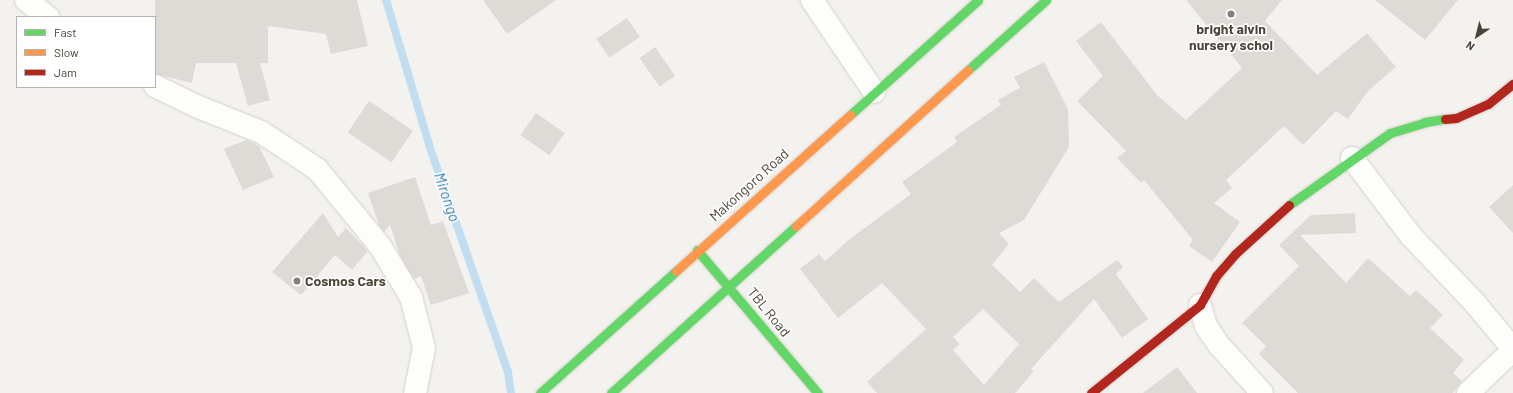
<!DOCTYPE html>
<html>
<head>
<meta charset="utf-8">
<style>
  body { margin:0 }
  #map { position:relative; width:1513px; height:393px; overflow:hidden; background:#f4f2ee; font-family:Barlow,sans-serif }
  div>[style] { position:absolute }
  .stream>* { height:8px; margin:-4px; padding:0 4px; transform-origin:4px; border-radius:4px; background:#c0ddf1 }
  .building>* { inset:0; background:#dedbd6; transform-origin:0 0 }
  .roads { filter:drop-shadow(0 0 1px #d2d0cb) drop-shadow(0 0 1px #d2d0cb) }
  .street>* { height:22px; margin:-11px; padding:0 11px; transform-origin:11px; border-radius:11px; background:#fdfdfc }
  .fast>* { height:9px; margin:-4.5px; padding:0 4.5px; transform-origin:4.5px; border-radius:4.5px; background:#63d668 }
  .slow>* { height:9px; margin:-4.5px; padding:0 4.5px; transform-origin:4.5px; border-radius:4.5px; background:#ff974d }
  .jam>* { height:9px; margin:-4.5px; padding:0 4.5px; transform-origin:4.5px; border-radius:4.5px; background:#b3261e }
  .dots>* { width:11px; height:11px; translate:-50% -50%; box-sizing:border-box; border:2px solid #fff; border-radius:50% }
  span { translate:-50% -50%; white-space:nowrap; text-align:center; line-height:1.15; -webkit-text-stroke:3.5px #fff; paint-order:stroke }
  .poi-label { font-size:14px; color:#4b4439; font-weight:700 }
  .left { translate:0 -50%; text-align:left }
  .street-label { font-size:14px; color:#4b4439 }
  .water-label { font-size:15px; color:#2e7ab2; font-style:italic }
  .legend { position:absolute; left:16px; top:16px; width:140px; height:72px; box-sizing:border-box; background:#fff; border:1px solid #b7b4b0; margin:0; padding:5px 7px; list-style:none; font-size:12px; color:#4b4439 }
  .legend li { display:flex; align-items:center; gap:8px; height:20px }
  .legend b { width:20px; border:1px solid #b7b4b0 }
  .north { position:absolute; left:1457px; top:16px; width:40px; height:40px; -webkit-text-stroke:3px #fff; paint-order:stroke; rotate:215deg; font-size:11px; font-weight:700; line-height:16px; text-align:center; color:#4b4439 }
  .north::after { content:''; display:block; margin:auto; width:14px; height:18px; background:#4b4439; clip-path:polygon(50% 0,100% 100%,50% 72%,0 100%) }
</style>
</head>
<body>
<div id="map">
  <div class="stream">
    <i style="left:386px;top:0;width:154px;rotate:73.4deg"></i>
    <i style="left:430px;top:148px;width:237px;rotate:70.8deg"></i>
    <i style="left:508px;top:372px;width:21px;rotate:82deg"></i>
  </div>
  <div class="building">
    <i style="clip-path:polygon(155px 0,357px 0,368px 46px,331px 54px,326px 34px,268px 26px,268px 63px,260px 63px,270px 100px,248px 106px,236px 63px,196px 63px,192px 83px,155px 74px)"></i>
    <i style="clip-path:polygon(483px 0,556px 0,507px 34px)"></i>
    <i style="clip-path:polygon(1186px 0,1282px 0,1265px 21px,1317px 75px,1367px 33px,1396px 67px,1368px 91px,1348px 119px,1336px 111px,1303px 145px,1284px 126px,1226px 180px,1232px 188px,1214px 203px,1240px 222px,1212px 262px,1189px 246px,1193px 240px,1144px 180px,1141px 183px,1117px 158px,1126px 151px,1077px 101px,1103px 76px,1076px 41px,1101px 22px,1157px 95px,1186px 120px,1242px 68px)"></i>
    <i style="clip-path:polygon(1375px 0,1458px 0,1425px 40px)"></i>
    <i style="left:627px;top:18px;width:23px;height:37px;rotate:56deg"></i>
    <i style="left:655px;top:47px;width:35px;height:19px;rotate:55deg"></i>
    <i style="clip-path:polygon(evenodd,1044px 62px,1068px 109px,1069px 147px,1024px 220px,999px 233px,1009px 244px,992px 265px,1020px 292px,1034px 278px,1059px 302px,1117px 260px,1123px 267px,1116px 274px,1148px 319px,1122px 338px,1094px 299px,1031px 369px,1034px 371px,1015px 393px,877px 393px,867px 382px,926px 329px,882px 283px,838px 318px,800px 269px,819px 254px,825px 261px,851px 238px,911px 194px,902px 182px,957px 142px,954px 137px,1001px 105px,998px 100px,1020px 88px,1014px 77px,1044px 62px,983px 309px,1019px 344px,984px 385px,953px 350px,960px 344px,953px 337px,983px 309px)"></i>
    <i style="left:369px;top:101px;width:53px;height:38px;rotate:34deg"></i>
    <i style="left:536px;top:113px;width:35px;height:27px;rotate:35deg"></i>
    <i style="clip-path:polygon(246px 140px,259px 146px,274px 177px,243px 190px,224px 149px)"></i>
    <i style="clip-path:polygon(415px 177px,431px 225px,443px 221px,469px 293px,431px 305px,421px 276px,414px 279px,400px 256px,390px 225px,384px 232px,379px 225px,368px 193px)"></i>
    <i style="clip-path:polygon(1513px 185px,1513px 233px,1489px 207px)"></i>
    <i style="clip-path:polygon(323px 213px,338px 237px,346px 228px,368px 251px,352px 270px,335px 255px,301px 295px,272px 272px)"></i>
    <i style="clip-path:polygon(1355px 213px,1356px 233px,1300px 235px,1346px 283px,1368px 258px,1410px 296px,1416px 290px,1443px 315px,1430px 328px,1464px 360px,1453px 373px,1462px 381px,1453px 393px,1298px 393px,1259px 354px,1266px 346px,1242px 323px,1299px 266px,1279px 245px,1311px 215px)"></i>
    <i style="clip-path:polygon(1177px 367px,1197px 393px,1143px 393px)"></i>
  </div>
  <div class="roads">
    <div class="street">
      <i style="left:26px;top:0;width:28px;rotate:38deg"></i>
      <i style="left:812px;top:0;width:111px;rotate:56deg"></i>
      <i style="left:155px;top:86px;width:46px;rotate:26deg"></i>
      <i style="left:196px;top:106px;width:70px;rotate:21.8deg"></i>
      <i style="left:261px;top:132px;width:67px;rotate:33.5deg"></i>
      <i style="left:317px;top:169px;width:99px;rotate:50.7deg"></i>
      <i style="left:380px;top:246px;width:60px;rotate:58.7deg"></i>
      <i style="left:411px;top:297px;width:53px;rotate:75.7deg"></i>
      <i style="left:424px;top:348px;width:46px;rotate:101.3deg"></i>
      <i style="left:1352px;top:158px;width:98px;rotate:52.9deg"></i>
      <i style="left:1411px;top:236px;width:91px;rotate:46.3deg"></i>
      <i style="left:1474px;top:302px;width:61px;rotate:50.3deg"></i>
      <i style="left:1200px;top:305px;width:22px;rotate:74deg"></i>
      <i style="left:1206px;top:326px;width:23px;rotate:56deg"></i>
      <i style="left:1219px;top:345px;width:64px;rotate:48.1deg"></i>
      <i style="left:1468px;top:393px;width:62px;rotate:-43.7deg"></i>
    </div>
    <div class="fast">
      <i style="left:968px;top:70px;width:105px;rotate:-41.9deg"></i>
      <i style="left:850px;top:115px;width:172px;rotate:-41.9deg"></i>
      <i style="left:1289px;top:205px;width:124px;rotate:-35.5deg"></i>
      <i style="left:1390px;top:133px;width:37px;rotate:-17deg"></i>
      <i style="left:1425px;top:122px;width:20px;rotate:-9deg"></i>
      <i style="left:697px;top:250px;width:187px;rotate:49.8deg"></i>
      <i style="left:540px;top:393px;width:183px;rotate:-41.9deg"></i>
      <i style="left:611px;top:393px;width:249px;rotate:-42.1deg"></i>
    </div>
    <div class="slow">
      <i style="left:796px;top:226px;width:232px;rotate:-42.2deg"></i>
      <i style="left:676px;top:271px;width:234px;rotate:-41.9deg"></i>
    </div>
    <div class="jam">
      <i style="left:1445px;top:119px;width:11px;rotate:-5deg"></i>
      <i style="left:1456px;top:118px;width:35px;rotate:-24deg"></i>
      <i style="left:1488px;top:104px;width:32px;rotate:-39deg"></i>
      <i style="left:1091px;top:393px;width:140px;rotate:-38.9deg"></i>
      <i style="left:1200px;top:305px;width:33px;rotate:-61deg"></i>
      <i style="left:1216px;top:276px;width:29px;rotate:-49deg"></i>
      <i style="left:1235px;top:254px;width:73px;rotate:-42.2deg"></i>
    </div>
  </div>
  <div class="dots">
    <i style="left:1231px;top:14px;background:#868178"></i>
    <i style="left:297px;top:281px;background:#868178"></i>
  </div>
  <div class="poi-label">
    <span style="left:1231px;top:37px">bright alvin<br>nursery schol</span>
    <span class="left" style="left:305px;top:281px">Cosmos Cars</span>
  </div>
  <div class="street-label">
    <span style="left:749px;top:185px;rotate:-42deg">Makongoro Road</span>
    <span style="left:769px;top:312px;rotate:51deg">TBL Road</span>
  </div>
  <div class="water-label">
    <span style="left:447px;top:197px;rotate:71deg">Mirongo</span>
  </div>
  <ul class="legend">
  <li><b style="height:5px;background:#63d668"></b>Fast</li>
  <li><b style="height:5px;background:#ff974d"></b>Slow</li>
  <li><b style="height:5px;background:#b3261e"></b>Jam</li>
  </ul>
  <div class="north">N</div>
</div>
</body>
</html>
